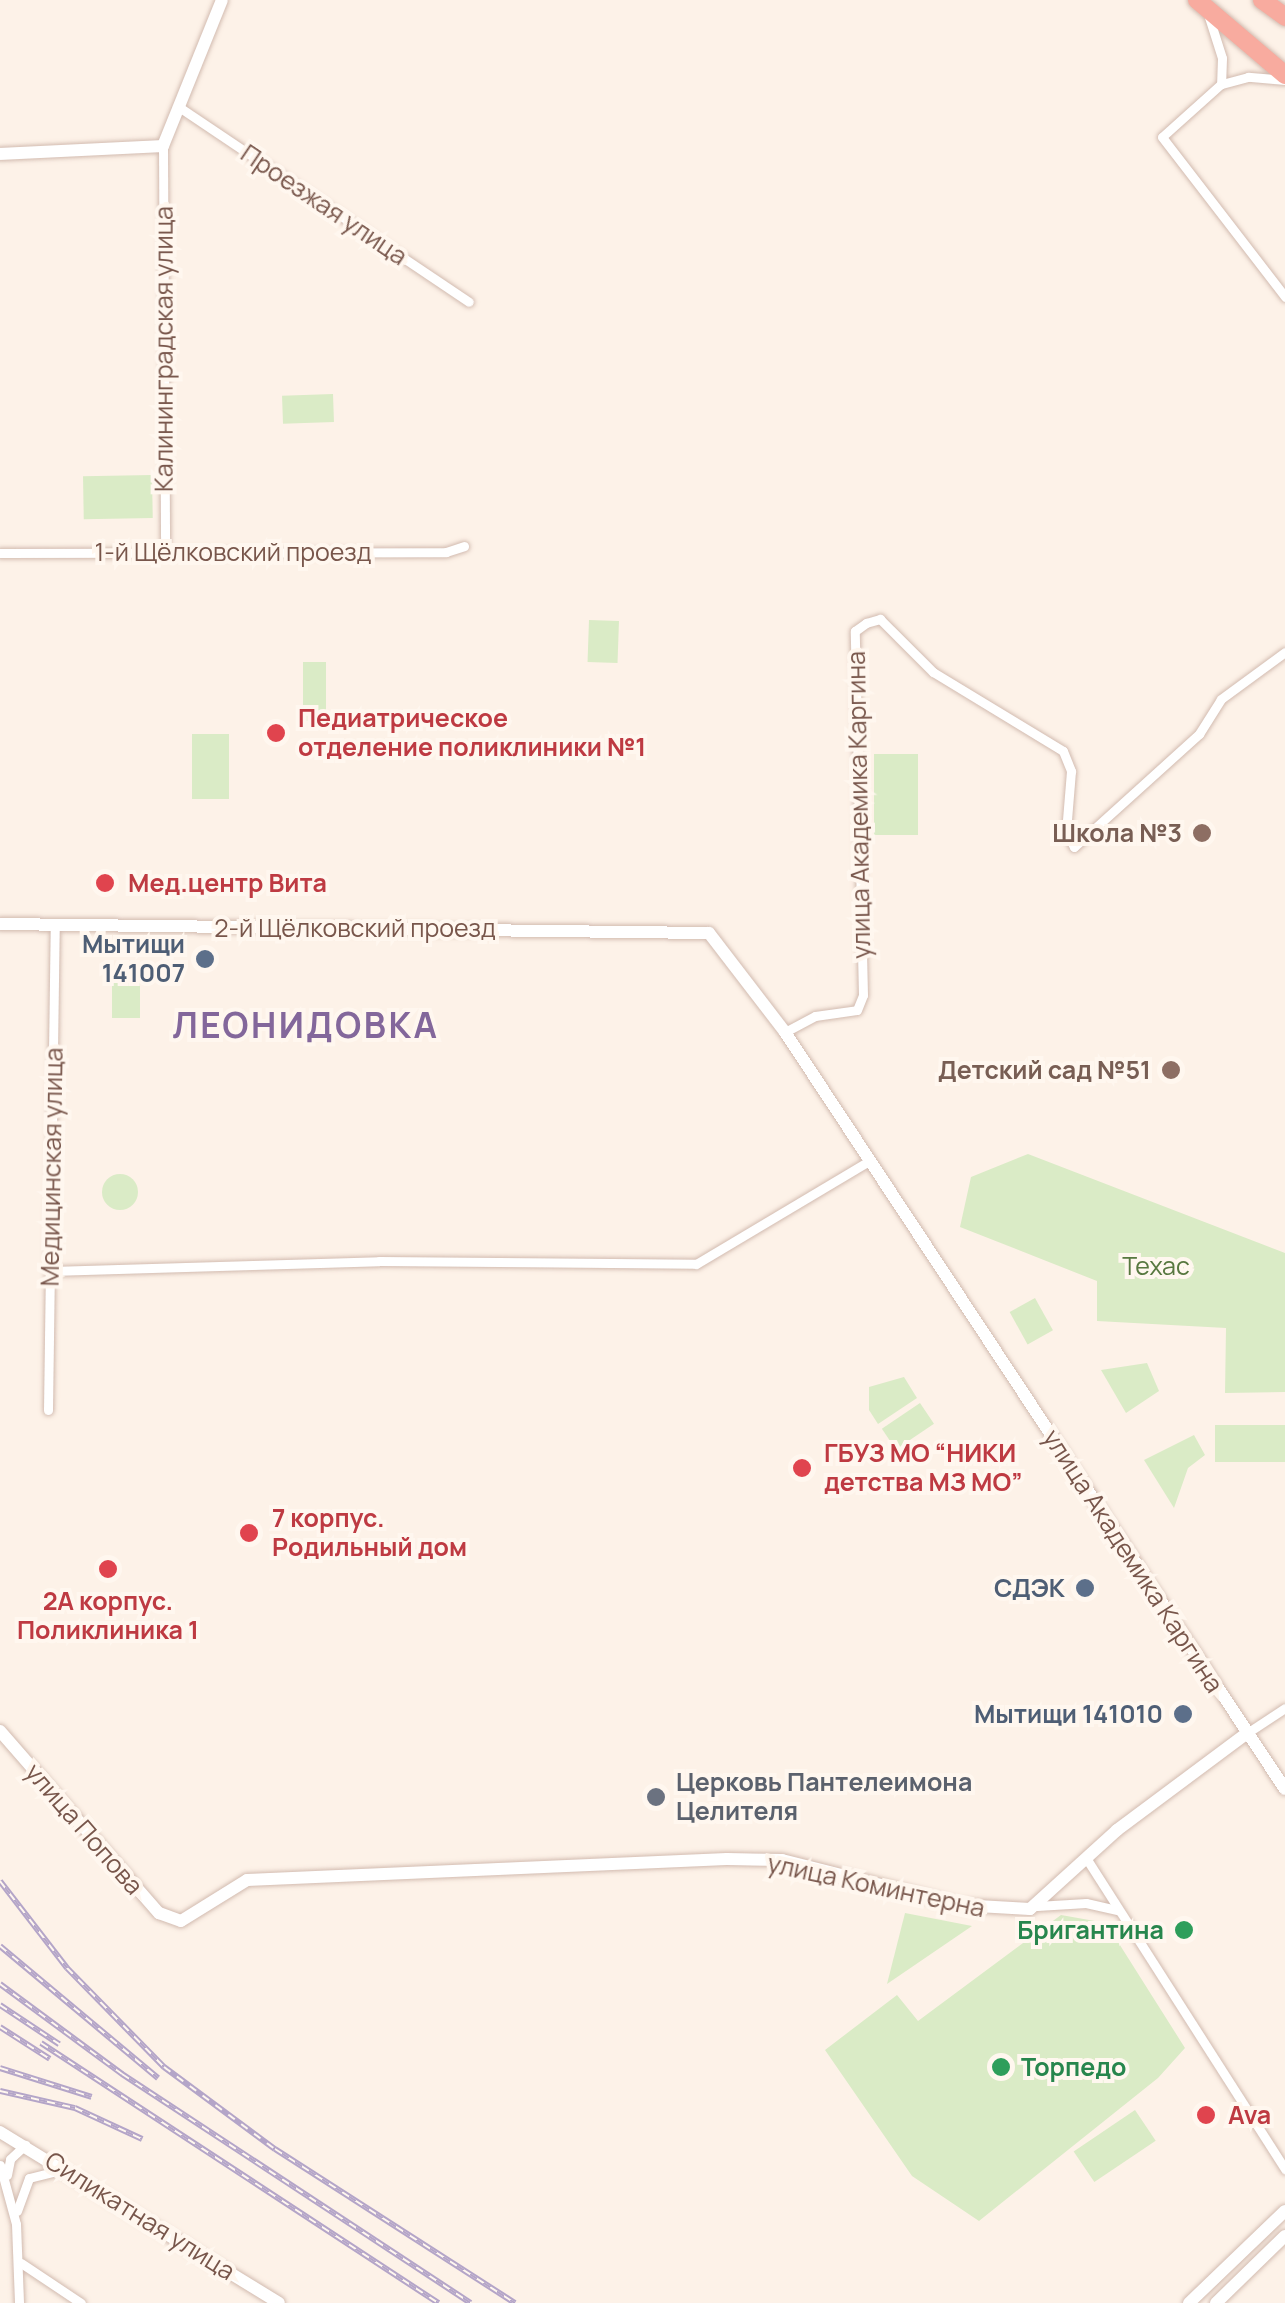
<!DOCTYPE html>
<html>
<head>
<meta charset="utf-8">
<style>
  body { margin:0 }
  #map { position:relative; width:1285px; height:2303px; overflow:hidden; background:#fdf2e8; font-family:Manrope,sans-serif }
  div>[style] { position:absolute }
  .green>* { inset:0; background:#daebc6; transform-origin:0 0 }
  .round { border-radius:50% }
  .roads { filter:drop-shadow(0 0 2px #d2bbb0) drop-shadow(0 0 2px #d2bbb0) }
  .street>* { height:9px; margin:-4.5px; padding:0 4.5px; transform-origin:4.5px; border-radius:4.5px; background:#fff }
  .secondary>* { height:12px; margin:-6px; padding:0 6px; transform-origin:6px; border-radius:6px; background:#fff }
  .highway>* { height:18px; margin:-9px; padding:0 9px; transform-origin:9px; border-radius:9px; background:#f8ab9f }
  .rail>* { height:6px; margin-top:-3px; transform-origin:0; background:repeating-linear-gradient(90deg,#fff7ef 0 8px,#b4a5c8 0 16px); box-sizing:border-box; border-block:2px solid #b4a5c8 }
  .dots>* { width:28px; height:28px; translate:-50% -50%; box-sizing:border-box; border:5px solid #fff7ef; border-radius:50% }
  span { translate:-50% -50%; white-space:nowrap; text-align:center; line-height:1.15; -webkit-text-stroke:8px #fff7ef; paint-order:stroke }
  .street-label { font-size:25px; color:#78564b }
  .health-label { font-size:25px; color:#be3a42; font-weight:700 }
  .left { translate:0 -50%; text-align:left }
  .education-label { font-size:25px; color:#785e54; font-weight:700 }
  .right { translate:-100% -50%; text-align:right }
  .service-label { font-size:25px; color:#4e5e75; font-weight:700 }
  .park-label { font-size:25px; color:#587840 }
  .worship-label { font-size:25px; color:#5b616d; font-weight:700 }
  .leisure-label { font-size:25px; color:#27864d; font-weight:700 }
  .district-label { font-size:35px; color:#83679b; font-weight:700; letter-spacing:2.5px }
</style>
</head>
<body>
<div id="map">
  <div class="green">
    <i style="left:333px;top:394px;width:28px;height:51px;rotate:88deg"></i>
    <i style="left:152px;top:475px;width:43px;height:69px;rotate:89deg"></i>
    <i style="left:589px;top:620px;width:30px;height:42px;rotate:2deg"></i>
    <i style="left:303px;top:662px;width:23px;height:59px"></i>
    <i style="left:229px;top:734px;width:65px;height:37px;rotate:90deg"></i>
    <i style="left:874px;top:754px;width:44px;height:81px"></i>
    <i style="left:112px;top:980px;width:28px;height:38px"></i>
    <i style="clip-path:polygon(1028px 1154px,1285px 1253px,1285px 1392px,1225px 1393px,1226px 1328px,1097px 1321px,1097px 1281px,960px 1227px,971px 1177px)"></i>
    <i class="round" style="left:102px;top:1174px;width:36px;height:36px"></i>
    <i style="left:1035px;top:1298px;width:37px;height:29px;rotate:61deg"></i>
    <i style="clip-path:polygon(1147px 1363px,1159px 1391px,1126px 1413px,1101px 1370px)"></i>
    <i style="clip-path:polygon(904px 1377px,917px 1398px,878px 1424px,869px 1410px,869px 1387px)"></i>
    <i style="left:920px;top:1403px;width:25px;height:46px;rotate:56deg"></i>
    <i style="left:1215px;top:1425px;width:70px;height:37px"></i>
    <i style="clip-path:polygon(1194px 1435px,1205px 1455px,1188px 1468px,1174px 1508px,1144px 1460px)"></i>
    <i style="clip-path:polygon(905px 1913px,972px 1926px,887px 1984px)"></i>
    <i style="clip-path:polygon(1061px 1915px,1106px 1923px,1185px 2048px,1158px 2078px,979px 2221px,912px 2176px,825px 2050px,897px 1995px,918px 2021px)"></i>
    <i style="left:1135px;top:2110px;width:37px;height:74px;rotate:56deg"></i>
  </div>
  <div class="roads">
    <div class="street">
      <i style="left:1208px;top:14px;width:46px;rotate:72.3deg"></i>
      <i style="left:1222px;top:58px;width:26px;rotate:92deg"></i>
      <i style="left:1285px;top:80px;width:37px;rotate:-175deg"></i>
      <i style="left:1248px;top:77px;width:28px;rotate:165deg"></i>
      <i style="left:1221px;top:84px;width:79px;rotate:138.1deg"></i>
      <i style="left:1162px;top:137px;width:202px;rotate:52.4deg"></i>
      <i style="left:179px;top:107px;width:349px;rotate:33.9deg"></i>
      <i style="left:163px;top:146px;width:406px;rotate:89.7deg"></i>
      <i style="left:0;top:553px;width:446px;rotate:-0.1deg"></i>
      <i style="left:446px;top:552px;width:19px;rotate:-18deg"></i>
      <i style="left:785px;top:1032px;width:34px;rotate:-28deg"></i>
      <i style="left:815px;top:1016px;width:42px;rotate:-8.1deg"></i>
      <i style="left:857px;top:1010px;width:16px;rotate:-68deg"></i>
      <i style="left:863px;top:995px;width:364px;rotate:-91.3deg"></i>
      <i style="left:855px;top:631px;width:14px;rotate:-36deg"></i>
      <i style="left:866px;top:623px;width:15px;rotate:-16deg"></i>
      <i style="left:880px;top:619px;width:75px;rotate:45deg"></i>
      <i style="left:933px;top:672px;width:152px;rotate:31.3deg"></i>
      <i style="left:1063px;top:751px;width:22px;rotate:68deg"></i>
      <i style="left:1071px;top:771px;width:61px;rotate:94.7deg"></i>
      <i style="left:1066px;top:832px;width:17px;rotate:62deg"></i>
      <i style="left:1074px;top:847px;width:169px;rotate:-42.1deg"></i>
      <i style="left:1199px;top:734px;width:41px;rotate:-57.8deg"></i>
      <i style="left:1221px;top:699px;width:79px;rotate:-36.3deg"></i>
      <i style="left:51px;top:1271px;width:328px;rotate:-1.7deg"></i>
      <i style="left:379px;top:1261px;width:317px;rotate:0.5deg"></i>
      <i style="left:696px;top:1264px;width:201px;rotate:-30.8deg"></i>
      <i style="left:48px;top:1410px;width:486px;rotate:-89.2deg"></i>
      <i style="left:1247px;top:1733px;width:45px;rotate:-33.3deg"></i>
      <i style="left:1088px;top:1861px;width:366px;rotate:57.4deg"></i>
      <i style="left:1037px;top:1906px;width:49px;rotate:-3.5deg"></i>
      <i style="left:1086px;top:1903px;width:32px;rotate:13deg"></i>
      <i style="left:0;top:2165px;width:61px;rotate:74.8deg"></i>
      <i style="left:16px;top:2224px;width:79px;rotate:87.8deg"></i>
      <i style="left:7px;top:2175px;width:16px;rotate:-79deg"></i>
      <i style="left:10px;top:2159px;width:21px;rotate:-43deg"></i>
      <i style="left:17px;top:2211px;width:35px;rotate:-70deg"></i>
      <i style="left:29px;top:2178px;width:32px;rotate:-14deg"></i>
      <i style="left:21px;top:2263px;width:72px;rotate:33.7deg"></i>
    </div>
    <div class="secondary">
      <i style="left:0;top:154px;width:163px;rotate:-2.8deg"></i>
      <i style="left:163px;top:146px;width:157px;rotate:-68deg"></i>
      <i style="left:0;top:924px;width:709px;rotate:0.73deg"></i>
      <i style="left:709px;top:933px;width:125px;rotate:52.5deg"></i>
      <i style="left:785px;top:1032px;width:907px;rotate:56.56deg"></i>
      <i style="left:0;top:1731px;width:242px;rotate:48.9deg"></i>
      <i style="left:159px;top:1913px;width:23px;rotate:20deg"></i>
      <i style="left:181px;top:1921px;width:78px;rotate:-31.8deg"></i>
      <i style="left:247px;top:1880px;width:480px;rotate:-2.5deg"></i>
      <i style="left:727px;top:1859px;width:55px;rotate:1deg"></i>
      <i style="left:782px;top:1860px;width:184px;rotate:14.2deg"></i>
      <i style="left:960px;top:1905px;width:70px;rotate:3.3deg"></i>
      <i style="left:1030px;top:1909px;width:118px;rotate:-42.2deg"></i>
      <i style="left:1117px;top:1830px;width:162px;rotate:-36.7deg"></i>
      <i style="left:0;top:2132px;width:327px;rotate:31.5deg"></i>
      <i style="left:1189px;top:2303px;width:133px;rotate:-43.8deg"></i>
      <i style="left:1216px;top:2303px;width:96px;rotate:-44.2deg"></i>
    </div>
    <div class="highway">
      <i style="left:1197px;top:0;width:116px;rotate:40.4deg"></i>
      <i style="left:1262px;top:0;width:29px;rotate:36deg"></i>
    </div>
  </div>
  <div class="rail">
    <i style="left:0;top:1881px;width:110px;rotate:52.4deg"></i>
    <i style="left:67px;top:1968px;width:139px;rotate:45.6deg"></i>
    <i style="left:164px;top:2067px;width:138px;rotate:36.5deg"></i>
    <i style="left:275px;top:2149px;width:285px;rotate:32.7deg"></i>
    <i style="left:0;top:1946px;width:206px;rotate:39.9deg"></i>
    <i style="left:0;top:1984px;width:152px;rotate:36.4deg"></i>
    <i style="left:122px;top:2074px;width:417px;rotate:33.3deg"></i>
    <i style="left:0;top:2005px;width:71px;rotate:33.5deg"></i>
    <i style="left:0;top:2027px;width:59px;rotate:32.6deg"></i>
    <i style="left:41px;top:2043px;width:475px;rotate:33.2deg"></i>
    <i style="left:0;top:2068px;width:96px;rotate:17.5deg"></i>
    <i style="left:0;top:2091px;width:77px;rotate:12.8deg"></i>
    <i style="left:75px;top:2108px;width:74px;rotate:24.8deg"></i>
  </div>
  <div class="dots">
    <i style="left:276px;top:733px;background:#e0444e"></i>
    <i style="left:1202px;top:833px;background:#8d6e63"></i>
    <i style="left:105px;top:883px;background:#e0444e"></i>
    <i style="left:205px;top:959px;background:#5c6f8a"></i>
    <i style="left:1171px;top:1070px;background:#8d6e63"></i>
    <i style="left:802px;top:1468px;background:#e0444e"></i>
    <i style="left:249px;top:1533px;background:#e0444e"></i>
    <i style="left:108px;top:1569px;background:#e0444e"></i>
    <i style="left:1085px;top:1588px;background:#5c6f8a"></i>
    <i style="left:1183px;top:1714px;background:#5c6f8a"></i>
    <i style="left:656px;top:1797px;background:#6b7280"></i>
    <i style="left:1184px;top:1930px;background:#2e9e5b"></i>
    <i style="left:1001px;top:2067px;background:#2e9e5b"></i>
    <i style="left:1206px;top:2115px;background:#e0444e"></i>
  </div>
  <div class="street-label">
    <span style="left:324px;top:205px;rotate:34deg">Проезжая улица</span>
    <span style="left:164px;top:349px;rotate:-90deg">Калининградская улица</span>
    <span style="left:233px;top:552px">1-й Щёлковский проезд</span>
    <span style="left:859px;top:805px;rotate:-91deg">улица Академика Каргина</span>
    <span style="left:355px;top:928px">2-й Щёлковский проезд</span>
    <span style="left:52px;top:1167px;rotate:-89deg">Медицинская улица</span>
    <span style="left:1133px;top:1561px;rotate:57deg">улица Академика Каргина</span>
    <span style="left:84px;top:1829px;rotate:49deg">улица Попова</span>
    <span style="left:876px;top:1886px;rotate:12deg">улица Коминтерна</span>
    <span style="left:140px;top:2216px;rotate:32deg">Силикатная улица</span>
  </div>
  <div class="health-label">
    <span class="left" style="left:298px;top:733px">Педиатрическое<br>отделение поликлиники №1</span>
    <span class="left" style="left:128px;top:883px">Мед.центр Вита</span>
    <span class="left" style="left:824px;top:1468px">ГБУЗ МО “НИКИ<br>детства МЗ МО”</span>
    <span class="left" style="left:272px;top:1533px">7 корпус.<br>Родильный дом</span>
    <span style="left:108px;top:1616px">2А корпус.<br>Поликлиника 1</span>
    <span class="left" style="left:1228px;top:2115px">Ava</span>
  </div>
  <div class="education-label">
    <span class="right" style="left:1182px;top:833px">Школа №3</span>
    <span class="right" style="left:1151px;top:1070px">Детский сад №51</span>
  </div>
  <div class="service-label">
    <span class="right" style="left:185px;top:959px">Мытищи<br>141007</span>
    <span class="right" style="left:1065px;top:1588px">СДЭК</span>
    <span class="right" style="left:1163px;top:1714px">Мытищи 141010</span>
  </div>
  <div class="park-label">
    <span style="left:1156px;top:1266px">Техас</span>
  </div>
  <div class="worship-label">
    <span class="left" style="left:676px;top:1797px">Церковь Пантелеимона<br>Целителя</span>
  </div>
  <div class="leisure-label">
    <span class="right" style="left:1164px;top:1930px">Бригантина</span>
    <span class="left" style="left:1021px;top:2067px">Торпедо</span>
  </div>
  <div class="district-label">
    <span style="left:306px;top:1025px">ЛЕОНИДОВКА</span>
  </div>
</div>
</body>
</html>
